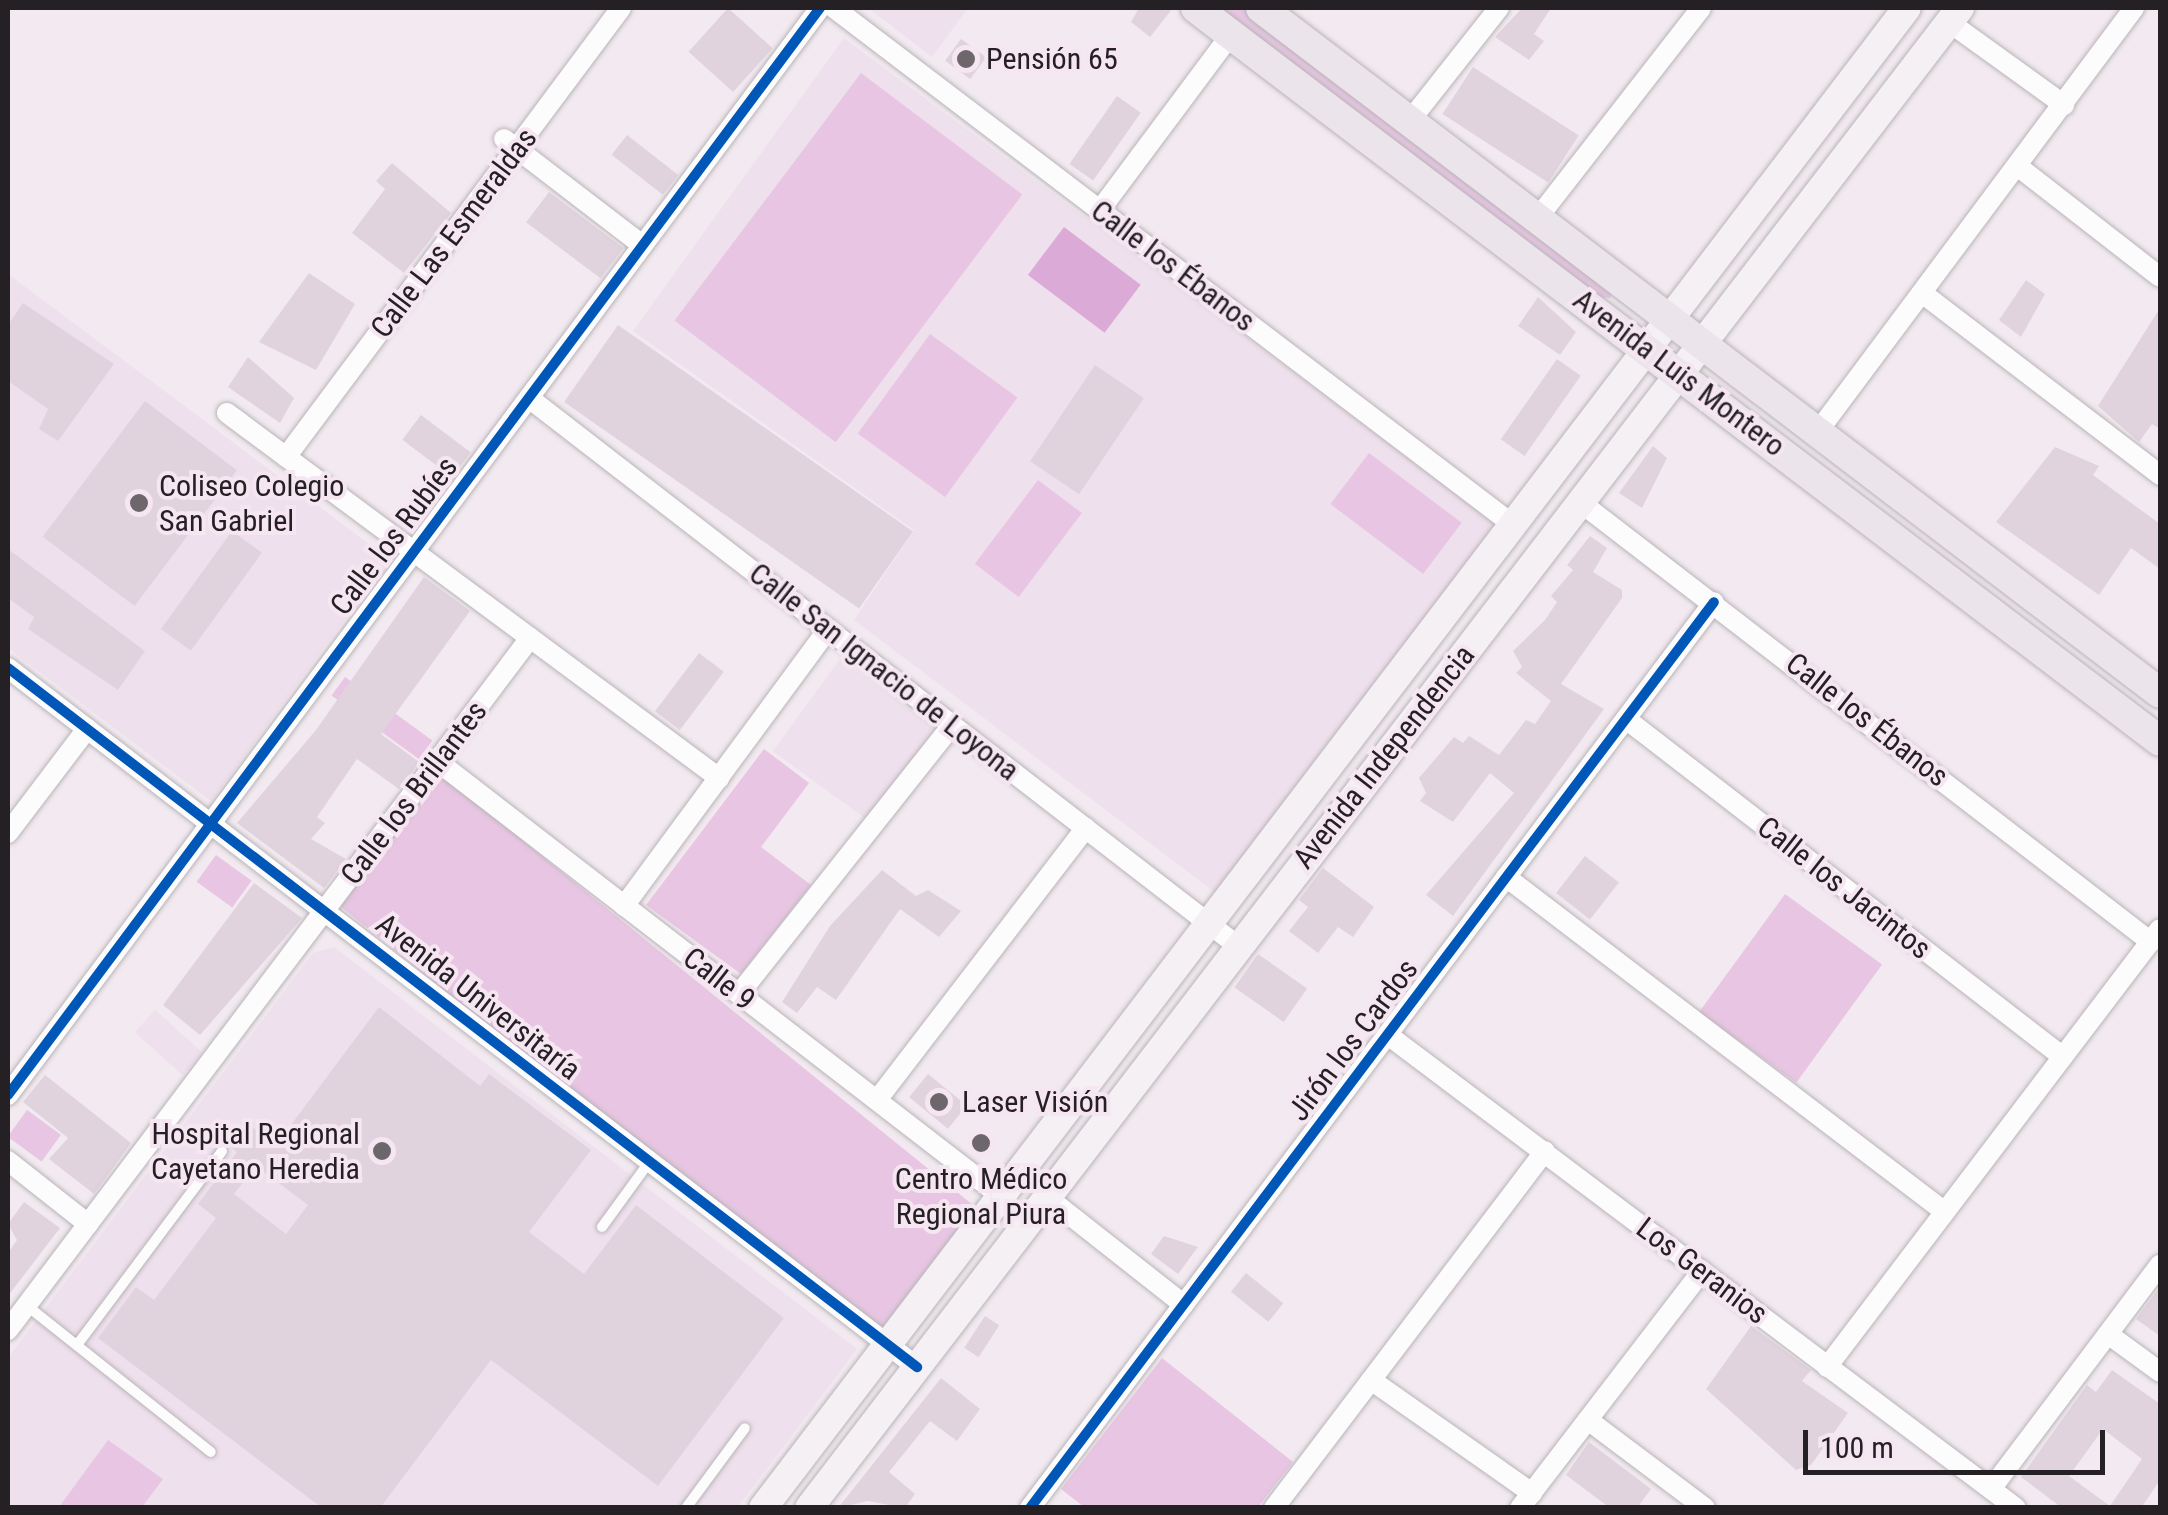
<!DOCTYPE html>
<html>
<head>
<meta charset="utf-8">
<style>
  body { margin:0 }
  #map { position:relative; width:2168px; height:1515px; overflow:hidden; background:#f2eaf0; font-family:"Roboto Condensed",sans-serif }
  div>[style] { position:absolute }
  .built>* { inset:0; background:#efe0ed; transform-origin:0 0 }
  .green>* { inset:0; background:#e8c6e3; transform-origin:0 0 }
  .water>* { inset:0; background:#dcaad6; transform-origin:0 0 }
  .building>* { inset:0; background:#e0d3de; transform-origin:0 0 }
  .roads { filter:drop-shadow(0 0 2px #b9b4b8) drop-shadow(0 0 2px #b9b4b8) }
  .service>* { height:10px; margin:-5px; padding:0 5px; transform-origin:5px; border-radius:5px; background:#fdfcfd }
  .minor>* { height:20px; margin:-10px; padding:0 10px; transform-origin:10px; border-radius:10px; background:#fdfcfd }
  .secondary>* { height:28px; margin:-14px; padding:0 14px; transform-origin:14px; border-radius:14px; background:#f4f0f3 }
  .primary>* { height:30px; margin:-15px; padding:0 15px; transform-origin:15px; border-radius:15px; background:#ebe4ea }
  .cycleway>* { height:10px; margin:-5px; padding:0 5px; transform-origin:5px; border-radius:5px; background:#0057b8 }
  .dots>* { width:28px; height:28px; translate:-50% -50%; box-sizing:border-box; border:5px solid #f5e6f2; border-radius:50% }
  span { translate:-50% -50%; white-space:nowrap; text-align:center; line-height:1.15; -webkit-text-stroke:8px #f5e6f2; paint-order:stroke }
  .poi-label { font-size:30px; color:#252024 }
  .left { translate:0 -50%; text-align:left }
  .right { translate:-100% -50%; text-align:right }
  .street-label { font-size:30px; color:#252024 }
  .frame { position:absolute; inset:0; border:10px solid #252024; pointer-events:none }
  .scale { position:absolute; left:1803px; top:1430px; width:302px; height:45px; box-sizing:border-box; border:5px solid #252024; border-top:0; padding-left:12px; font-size:30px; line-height:35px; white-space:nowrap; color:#252024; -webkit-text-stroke:8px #f5e6f2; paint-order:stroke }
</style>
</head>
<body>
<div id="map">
  <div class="built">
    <i style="clip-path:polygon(868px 8px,968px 8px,932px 57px)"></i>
    <i style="clip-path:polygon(844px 38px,1502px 528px,1224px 899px,854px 620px,914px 530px,633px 331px)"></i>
    <i style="clip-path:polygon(8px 274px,389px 559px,211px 801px,8px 648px)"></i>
    <i style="left:840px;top:659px;width:120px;height:114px;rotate:36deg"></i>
    <i style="clip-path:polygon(334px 947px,857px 1349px,737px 1508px,8px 1507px,8px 1358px,313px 953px)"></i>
    <i style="left:155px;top:1010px;width:64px;height:30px;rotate:42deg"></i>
  </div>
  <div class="green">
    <i style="clip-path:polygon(1214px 8px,1245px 8px,1609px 282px,1611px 298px,1594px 297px)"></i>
    <i style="left:861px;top:73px;width:202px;height:310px;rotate:37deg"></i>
    <i style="left:930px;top:334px;width:108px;height:123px;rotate:36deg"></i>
    <i style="left:1369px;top:453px;width:116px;height:64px;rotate:37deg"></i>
    <i style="left:1038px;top:480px;width:55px;height:105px;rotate:37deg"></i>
    <i style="left:345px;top:677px;width:108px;height:23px;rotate:36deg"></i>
    <i style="clip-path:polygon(764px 749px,809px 783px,761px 847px,811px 885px,741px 974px,646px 905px)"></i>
    <i style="left:442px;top:775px;width:694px;height:166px;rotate:39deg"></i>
    <i style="left:216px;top:855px;width:44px;height:33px;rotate:36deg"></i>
    <i style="left:1785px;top:894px;width:120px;height:146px;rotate:36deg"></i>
    <i style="left:27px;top:1110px;width:42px;height:33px;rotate:36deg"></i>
    <i style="clip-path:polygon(1162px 1358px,1293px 1462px,1258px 1507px,1084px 1507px,1061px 1489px)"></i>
    <i style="clip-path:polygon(108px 1440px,163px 1479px,142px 1507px,59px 1507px)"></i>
  </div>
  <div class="water">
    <i style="left:1064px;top:227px;width:96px;height:60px;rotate:37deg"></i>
  </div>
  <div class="building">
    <i style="left:728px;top:8px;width:60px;height:59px;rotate:42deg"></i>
    <i style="clip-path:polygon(1139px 8px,1173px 8px,1150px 37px,1131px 22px)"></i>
    <i style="clip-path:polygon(1522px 8px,1551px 8px,1534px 34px,1544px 41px,1529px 60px,1495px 37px)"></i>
    <i style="left:961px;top:39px;width:31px;height:27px;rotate:36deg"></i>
    <i style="left:1473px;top:67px;width:126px;height:56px;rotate:33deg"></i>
    <i style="left:1117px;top:96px;width:29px;height:83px;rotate:35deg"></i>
    <i style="left:627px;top:135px;width:65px;height:25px;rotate:38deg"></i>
    <i style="clip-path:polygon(392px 163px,451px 213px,404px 273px,352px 233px,385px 189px,376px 181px)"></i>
    <i style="left:549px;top:192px;width:93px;height:38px;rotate:37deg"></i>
    <i style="clip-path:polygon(309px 273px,355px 304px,316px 370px,259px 342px)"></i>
    <i style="clip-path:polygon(2026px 280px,2045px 294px,2021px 337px,1999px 320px)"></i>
    <i style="clip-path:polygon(1538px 297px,1576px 332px,1560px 355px,1518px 326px)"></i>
    <i style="clip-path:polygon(23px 303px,114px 364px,58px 441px,39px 429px,48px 409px,8px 381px,8px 325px)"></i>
    <i style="clip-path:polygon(2160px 308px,2160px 429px,2152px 424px,2139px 442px,2098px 406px)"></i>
    <i style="left:618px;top:325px;width:360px;height:94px;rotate:35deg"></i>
    <i style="clip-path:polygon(248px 357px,294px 398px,280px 423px,228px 387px)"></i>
    <i style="left:1557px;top:359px;width:29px;height:98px;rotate:35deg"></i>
    <i style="left:1095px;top:365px;width:59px;height:116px;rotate:34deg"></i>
    <i style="left:145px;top:401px;width:115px;height:170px;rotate:37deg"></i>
    <i style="left:421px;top:415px;width:62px;height:31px;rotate:37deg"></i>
    <i style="clip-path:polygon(1653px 446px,1667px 458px,1642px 508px,1619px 493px)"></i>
    <i style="clip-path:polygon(2055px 447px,2099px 466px,2093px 475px,2160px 524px,2160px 569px,2131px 548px,2099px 595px,1996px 522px)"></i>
    <i style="left:232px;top:531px;width:37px;height:121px;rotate:36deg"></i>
    <i style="clip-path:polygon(1590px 536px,1607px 548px,1593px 572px,1622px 590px,1622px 598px,1561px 684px,1604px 709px,1453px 916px,1426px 895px,1514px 793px,1490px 773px,1453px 822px,1420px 801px,1426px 793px,1419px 778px,1454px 737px,1463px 743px,1469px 736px,1499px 755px,1526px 720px,1535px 724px,1551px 701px,1516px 673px,1522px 667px,1513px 651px,1545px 620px,1557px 602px,1551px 596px,1573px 570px,1567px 565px)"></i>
    <i style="clip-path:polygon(8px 549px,145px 651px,118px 690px,28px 629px,34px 617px,8px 598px)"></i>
    <i style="clip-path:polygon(424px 577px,470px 611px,381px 734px,419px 762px,399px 789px,357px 759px,317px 817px,325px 823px,311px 839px,346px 859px,324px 888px,237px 823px,316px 730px)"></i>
    <i style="left:699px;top:653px;width:31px;height:73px;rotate:37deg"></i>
    <i style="left:1585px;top:856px;width:43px;height:47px;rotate:38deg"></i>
    <i style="clip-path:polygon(1323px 868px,1374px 907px,1353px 937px,1338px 927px,1318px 953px,1289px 931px,1308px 907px,1299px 900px)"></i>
    <i style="clip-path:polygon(882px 870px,916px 896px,928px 890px,961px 911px,939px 937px,900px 909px,836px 1000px,817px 987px,797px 1013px,782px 1002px,830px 926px)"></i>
    <i style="clip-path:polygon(254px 883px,302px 918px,200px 1035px,163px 1005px)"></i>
    <i style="left:1258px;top:954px;width:60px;height:41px;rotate:35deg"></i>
    <i style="clip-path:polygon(evenodd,379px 1007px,480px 1086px,489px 1074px,591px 1150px,529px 1232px,584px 1274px,636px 1205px,784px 1318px,658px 1486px,491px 1360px,380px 1508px,322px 1508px,98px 1338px,136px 1287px,154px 1300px,216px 1218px,198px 1204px,237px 1152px,229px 1146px,247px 1123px,276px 1145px,379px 1007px,256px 1166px,308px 1205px,286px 1234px,234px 1194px,256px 1166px)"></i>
    <i style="left:928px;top:1074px;width:50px;height:30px;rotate:39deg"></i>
    <i style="clip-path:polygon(45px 1075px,131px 1143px,94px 1194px,49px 1159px,68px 1138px,23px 1102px)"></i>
    <i style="clip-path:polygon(24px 1202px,60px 1228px,8px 1296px,8px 1253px,17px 1240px,8px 1224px)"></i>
    <i style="clip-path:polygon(1164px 1236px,1198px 1247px,1178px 1274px,1151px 1254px)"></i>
    <i style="left:1246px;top:1273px;width:48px;height:24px;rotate:39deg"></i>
    <i style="clip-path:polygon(2160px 1287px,2160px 1336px,2136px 1319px)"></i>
    <i style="left:985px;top:1316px;width:17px;height:38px;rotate:33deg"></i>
    <i style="clip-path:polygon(1751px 1326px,1811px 1370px,1802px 1381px,1848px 1413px,1811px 1465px,1796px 1470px,1706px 1389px)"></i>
    <i style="clip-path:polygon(evenodd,2112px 1370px,2160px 1404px,2160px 1480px,2141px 1508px,2062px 1508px,2021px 1477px,2087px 1385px,2096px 1392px,2112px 1370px,2103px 1429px,2142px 1459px,2110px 1506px,2069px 1476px,2103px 1429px)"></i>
    <i style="clip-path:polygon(941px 1378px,980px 1409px,957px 1441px,930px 1421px,889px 1472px,915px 1494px,905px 1508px,868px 1501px,838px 1508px)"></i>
    <i style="clip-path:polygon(1589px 1442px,1651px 1489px,1637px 1508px,1610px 1508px,1566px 1475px)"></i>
  </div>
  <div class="roads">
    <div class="service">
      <i style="left:602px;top:1227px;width:82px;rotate:-54deg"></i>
      <i style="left:26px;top:1305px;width:236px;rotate:38.5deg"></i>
      <i style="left:77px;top:1345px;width:242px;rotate:-53.2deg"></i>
      <i style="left:686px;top:1508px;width:99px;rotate:-53.6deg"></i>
    </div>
    <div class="minor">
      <i style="left:834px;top:8px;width:852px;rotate:37.27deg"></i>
      <i style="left:1949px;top:22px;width:142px;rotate:35.8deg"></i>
      <i style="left:1412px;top:118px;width:140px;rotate:-51.7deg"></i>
      <i style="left:504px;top:139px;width:174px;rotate:37.5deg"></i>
      <i style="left:2020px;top:168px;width:177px;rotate:37.9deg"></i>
      <i style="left:1100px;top:210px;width:219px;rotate:-53.3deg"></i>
      <i style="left:1540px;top:215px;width:262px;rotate:-52.1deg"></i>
      <i style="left:1926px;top:296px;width:295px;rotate:37.4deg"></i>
      <i style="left:529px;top:398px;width:897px;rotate:37.71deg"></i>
      <i style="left:227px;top:413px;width:613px;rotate:36.57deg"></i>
      <i style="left:1819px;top:430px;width:527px;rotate:-53.26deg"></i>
      <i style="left:286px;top:457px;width:560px;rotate:-53.27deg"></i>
      <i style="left:1580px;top:502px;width:721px;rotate:37.62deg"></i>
      <i style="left:8px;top:668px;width:1147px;rotate:37.56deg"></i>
      <i style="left:1626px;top:719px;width:552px;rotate:37.72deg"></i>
      <i style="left:437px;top:761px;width:714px;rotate:37.66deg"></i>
      <i style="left:8px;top:833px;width:131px;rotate:-52.8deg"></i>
      <i style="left:1506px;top:877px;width:552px;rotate:37.35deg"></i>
      <i style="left:624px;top:906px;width:344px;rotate:-53.6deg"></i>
      <i style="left:739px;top:994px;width:343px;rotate:-51.6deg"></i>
      <i style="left:1388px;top:1035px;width:786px;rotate:36.99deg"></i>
      <i style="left:8px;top:1095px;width:1357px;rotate:-53.24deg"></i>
      <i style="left:877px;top:1100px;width:343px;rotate:-52.5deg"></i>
      <i style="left:8px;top:1161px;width:102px;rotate:38.2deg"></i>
      <i style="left:1047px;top:1197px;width:174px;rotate:38.2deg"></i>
      <i style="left:8px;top:1330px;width:867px;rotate:-52.97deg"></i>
      <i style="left:2108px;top:1334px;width:64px;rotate:36.2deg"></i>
      <i style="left:1827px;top:1367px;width:550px;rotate:-52.76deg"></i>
      <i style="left:1371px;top:1380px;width:197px;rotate:35.1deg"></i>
      <i style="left:1588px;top:1420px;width:146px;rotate:36.9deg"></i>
      <i style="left:1991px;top:1489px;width:281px;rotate:-53deg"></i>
      <i style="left:1030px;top:1508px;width:1135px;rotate:-52.95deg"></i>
      <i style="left:1274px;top:1508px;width:448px;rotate:-52.8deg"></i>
      <i style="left:1520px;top:1508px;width:299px;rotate:-52.5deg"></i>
    </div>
    <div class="secondary">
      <i style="left:763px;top:1508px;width:1886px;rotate:-52.67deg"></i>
      <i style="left:809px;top:1508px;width:1891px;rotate:-52.5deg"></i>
    </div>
    <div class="primary">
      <i style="left:1196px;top:8px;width:1211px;rotate:37.25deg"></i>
      <i style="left:1261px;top:8px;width:1130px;rotate:37.31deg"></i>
    </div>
  </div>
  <div class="cycleway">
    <i style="left:8px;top:668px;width:1147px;rotate:37.56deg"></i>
    <i style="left:8px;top:1095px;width:1357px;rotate:-53.24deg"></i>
    <i style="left:1030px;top:1508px;width:1135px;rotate:-52.95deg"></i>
  </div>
  <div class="dots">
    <i style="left:966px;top:59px;background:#6d676b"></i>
    <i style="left:139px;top:503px;background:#6d676b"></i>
    <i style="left:939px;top:1102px;background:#6d676b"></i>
    <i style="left:981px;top:1143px;background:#6d676b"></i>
    <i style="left:382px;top:1151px;background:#6d676b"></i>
  </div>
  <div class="poi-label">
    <span class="left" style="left:986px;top:59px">Pensión 65</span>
    <span class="left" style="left:159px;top:503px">Coliseo Colegio<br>San Gabriel</span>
    <span class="left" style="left:962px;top:1102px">Laser Visión</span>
    <span class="right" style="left:360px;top:1151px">Hospital Regional<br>Cayetano Heredia</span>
    <span style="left:981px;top:1196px">Centro Médico<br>Regional Piura</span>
  </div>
  <div class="street-label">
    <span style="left:454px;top:233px;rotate:-53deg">Calle Las Esmeraldas</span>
    <span style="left:1173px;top:266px;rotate:37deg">Calle los Ébanos</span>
    <span style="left:1679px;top:373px;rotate:37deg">Avenida Luis Montero</span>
    <span style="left:394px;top:536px;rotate:-53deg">Calle los Rubíes</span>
    <span style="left:884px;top:672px;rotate:38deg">Calle San Ignacio de Loyona</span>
    <span style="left:1867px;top:720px;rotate:38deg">Calle los Ébanos</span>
    <span style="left:1384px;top:757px;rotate:-52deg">Avenida Independencia</span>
    <span style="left:414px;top:793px;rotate:-53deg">Calle los Brillantes</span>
    <span style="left:1844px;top:888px;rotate:38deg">Calle los Jacintos</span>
    <span style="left:719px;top:979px;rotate:38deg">Calle 9</span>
    <span style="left:478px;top:997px;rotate:38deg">Avenida Universitaría</span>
    <span style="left:1353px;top:1040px;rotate:-53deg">Jirón los Cardos</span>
    <span style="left:1702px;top:1271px;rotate:37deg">Los Geranios</span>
  </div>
  <div class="frame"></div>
  <div class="scale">100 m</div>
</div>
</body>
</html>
